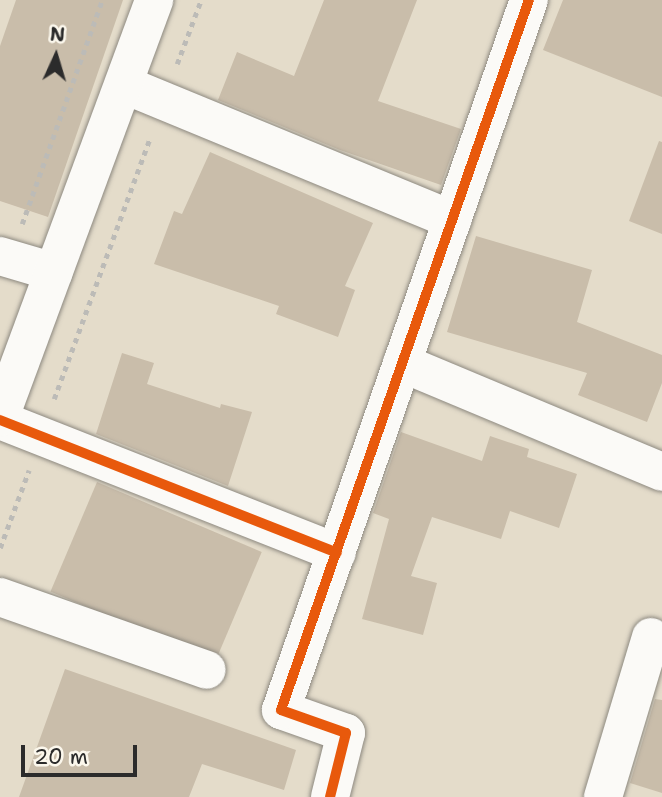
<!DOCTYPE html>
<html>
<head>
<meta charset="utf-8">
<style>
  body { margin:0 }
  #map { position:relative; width:662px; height:797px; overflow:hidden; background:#e4dcca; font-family:"Shantell Sans",sans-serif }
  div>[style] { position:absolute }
  .building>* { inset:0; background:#c9bdaa; transform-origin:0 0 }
  .path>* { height:4.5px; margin-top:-2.25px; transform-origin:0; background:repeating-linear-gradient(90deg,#bcbbb7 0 5px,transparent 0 10px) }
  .roads { filter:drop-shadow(0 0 2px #8d8980) drop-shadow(0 0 2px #8d8980) }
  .minor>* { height:38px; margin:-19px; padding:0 19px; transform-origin:19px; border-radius:19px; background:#fbfaf7 }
  .major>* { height:38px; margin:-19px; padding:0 19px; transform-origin:19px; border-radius:19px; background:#fbfaf7 }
  .cycleway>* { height:10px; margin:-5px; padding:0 5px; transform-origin:5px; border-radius:5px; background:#e8590c }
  span { translate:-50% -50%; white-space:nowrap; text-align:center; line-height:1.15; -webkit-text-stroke:5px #fbf7ec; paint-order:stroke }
  .north { position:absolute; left:21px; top:21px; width:70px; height:70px; -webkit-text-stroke:5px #fbf7ec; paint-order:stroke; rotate:4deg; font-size:19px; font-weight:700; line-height:28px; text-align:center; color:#2b2b2b }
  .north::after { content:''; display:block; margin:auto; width:24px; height:32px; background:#2b2b2b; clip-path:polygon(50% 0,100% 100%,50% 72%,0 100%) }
  .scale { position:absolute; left:21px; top:745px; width:116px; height:32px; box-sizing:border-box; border:4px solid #2b2b2b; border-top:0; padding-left:9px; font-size:21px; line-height:24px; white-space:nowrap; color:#2b2b2b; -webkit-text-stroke:5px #fbf7ec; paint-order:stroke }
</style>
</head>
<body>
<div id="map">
  <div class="building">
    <i style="clip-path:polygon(16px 0,123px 0,48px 217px,0 201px,0 46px)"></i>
    <i style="clip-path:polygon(324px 0,417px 0,378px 101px,461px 129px,441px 185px,340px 150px,218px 100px,237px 52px,294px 76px)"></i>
    <i style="clip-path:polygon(563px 0,662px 0,662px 97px,543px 50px)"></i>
    <i style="clip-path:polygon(659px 141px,662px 142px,662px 234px,629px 221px)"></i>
    <i style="clip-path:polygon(210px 152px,373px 223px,345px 286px,355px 290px,338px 337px,276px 314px,279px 306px,154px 264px,174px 211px,182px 214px)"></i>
    <i style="clip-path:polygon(476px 236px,592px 270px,577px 322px,662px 355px,662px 383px,647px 422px,578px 395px,587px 373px,447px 332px)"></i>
    <i style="clip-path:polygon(122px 353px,154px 363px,147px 384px,220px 408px,221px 404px,252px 412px,228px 486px,96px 434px)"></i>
    <i style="clip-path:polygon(401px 432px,482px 461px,490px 436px,529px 449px,527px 457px,577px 474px,559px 528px,510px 511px,501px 539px,432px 517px,411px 576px,437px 583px,423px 635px,362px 619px,389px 519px,373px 513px)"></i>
    <i style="left:97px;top:482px;width:179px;height:119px;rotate:23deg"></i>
    <i style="clip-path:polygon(65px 669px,296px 750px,284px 790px,202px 764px,189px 797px,19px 797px)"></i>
    <i style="clip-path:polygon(655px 699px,662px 700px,662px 793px,630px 783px)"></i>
  </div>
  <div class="path">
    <i style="left:177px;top:64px;width:68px;rotate:-69.4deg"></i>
    <i style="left:22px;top:224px;width:238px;rotate:-70.3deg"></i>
    <i style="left:54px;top:399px;width:278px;rotate:-69.8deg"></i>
    <i style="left:0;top:548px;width:83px;rotate:-69.6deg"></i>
  </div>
  <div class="roads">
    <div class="minor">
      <i style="left:125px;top:85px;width:354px;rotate:22.4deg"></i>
      <i style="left:0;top:256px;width:56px;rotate:16.5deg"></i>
      <i style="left:402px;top:363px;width:282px;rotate:22.7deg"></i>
      <i style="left:0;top:420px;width:362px;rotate:21.5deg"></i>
      <i style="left:0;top:597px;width:219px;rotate:19.4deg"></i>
      <i style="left:330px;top:797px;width:66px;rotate:-76deg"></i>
      <i style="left:346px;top:733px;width:69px;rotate:-160.5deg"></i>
      <i style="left:281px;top:710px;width:752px;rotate:-70.75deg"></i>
      <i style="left:603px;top:797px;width:167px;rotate:-73.3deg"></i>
    </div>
    <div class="major">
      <i style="left:0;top:417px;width:445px;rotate:-69.7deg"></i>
    </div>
  </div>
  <div class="cycleway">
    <i style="left:0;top:420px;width:362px;rotate:21.5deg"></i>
    <i style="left:330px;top:797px;width:66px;rotate:-76deg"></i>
    <i style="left:346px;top:733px;width:69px;rotate:-160.5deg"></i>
    <i style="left:281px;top:710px;width:752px;rotate:-70.75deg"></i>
  </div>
  <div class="north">N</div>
  <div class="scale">20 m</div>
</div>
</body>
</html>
